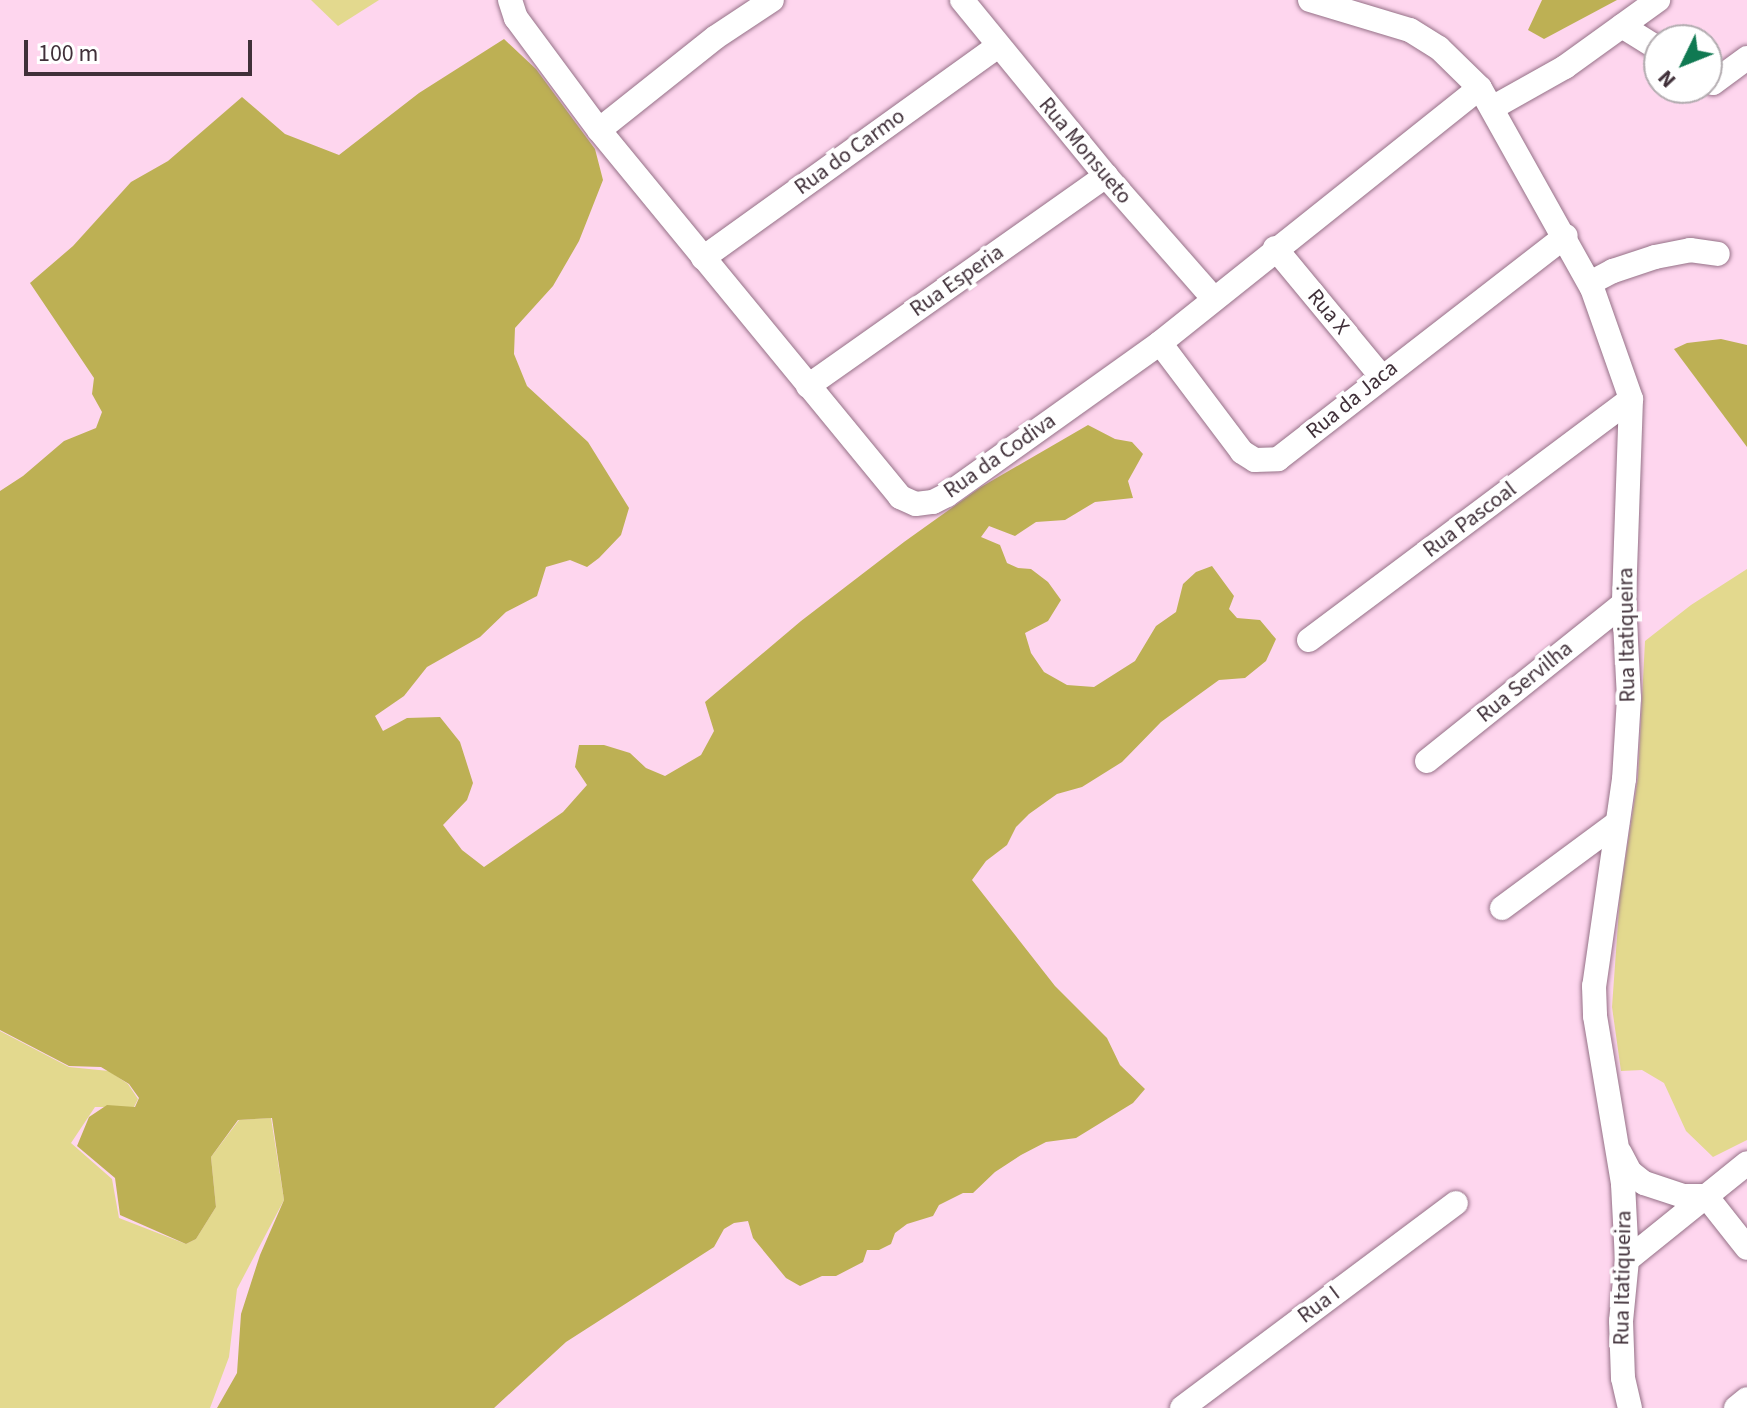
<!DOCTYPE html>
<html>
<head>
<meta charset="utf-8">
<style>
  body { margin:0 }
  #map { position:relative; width:1747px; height:1408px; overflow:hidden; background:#fed6ee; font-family:"Source Sans 3",sans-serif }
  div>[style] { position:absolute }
  .green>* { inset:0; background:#e3d98e }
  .forest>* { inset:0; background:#bdb054 }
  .roads { filter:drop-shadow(0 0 2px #957187) drop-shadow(0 0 2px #957187) }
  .minor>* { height:24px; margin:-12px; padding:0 12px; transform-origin:12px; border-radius:12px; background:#fff }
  span { translate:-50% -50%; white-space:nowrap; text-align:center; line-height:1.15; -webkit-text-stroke:8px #fff; paint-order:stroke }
  .street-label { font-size:22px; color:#403039 }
  .north { position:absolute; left:1643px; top:24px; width:80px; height:80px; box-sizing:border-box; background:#fff; border:2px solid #b3acb0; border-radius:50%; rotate:227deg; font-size:22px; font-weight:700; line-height:32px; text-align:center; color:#403039 }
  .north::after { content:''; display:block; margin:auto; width:28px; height:36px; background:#107952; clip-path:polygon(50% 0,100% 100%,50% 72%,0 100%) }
  .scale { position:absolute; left:24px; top:40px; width:228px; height:36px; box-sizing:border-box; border:4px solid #403039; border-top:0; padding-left:10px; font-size:24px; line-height:28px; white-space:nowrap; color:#403039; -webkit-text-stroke:6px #fff; paint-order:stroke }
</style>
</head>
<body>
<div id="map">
  <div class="green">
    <i style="clip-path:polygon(311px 0,379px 0,338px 26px)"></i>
    <i style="clip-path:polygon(1747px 569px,1747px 1140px,1713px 1157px,1686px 1131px,1664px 1083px,1642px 1070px,1621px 1071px,1612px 1007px,1620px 895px,1638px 777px,1645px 641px,1691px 605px)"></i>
    <i style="clip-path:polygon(0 1031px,69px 1067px,109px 1071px,128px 1084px,138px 1099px,134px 1107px,95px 1107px,71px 1143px,112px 1179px,119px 1218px,186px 1244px,196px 1239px,216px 1207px,211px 1157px,239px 1120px,271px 1118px,284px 1200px,237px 1289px,229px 1357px,210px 1408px,0 1408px)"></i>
  </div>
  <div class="forest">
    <i style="clip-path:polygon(1542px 0,1617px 0,1544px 39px,1528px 30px)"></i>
    <i style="clip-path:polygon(504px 39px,536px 69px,595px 149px,603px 180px,579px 241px,553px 286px,515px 328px,514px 354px,527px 386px,588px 442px,629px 508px,621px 535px,599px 558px,587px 567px,570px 560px,546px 567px,537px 596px,506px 612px,480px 637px,427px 667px,404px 696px,375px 716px,383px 731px,407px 718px,440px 717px,460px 742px,473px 783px,467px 800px,443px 825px,462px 850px,484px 867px,563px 812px,587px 785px,575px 767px,579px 745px,604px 745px,630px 753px,646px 768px,665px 776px,701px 755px,714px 731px,705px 702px,801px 621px,904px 542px,981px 487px,1088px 425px,1115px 439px,1132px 442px,1143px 454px,1128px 481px,1133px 498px,1095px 502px,1065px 520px,1036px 522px,1015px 536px,989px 526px,981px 537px,1000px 545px,1007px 563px,1018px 568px,1031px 569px,1048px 582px,1061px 600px,1048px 621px,1025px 633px,1031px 653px,1044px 672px,1067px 685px,1094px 687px,1135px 661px,1156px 626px,1176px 612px,1183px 584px,1196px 572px,1212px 566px,1234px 596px,1229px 609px,1237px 618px,1260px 620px,1276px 639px,1266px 661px,1245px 678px,1219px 680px,1161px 722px,1122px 762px,1082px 787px,1057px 794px,1029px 814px,1016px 827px,1007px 845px,986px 861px,972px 880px,1055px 986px,1107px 1038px,1120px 1065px,1145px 1089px,1133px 1103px,1076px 1138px,1046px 1142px,1021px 1155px,995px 1172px,973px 1193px,963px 1193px,939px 1205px,933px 1216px,907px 1224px,895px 1233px,891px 1244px,879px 1250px,867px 1250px,863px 1262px,836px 1276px,822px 1276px,800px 1286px,786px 1278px,753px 1238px,748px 1221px,734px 1223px,724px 1229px,714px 1247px,566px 1342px,494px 1408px,217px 1408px,237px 1373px,241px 1314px,260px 1255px,284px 1200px,272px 1118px,238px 1120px,211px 1157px,216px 1207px,196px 1239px,186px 1244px,120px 1215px,115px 1178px,77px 1146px,89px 1117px,107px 1105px,135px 1107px,139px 1098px,129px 1084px,101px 1067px,69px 1066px,0 1030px,0 491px,23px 476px,64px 441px,96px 428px,102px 412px,92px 394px,94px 378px,30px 283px,73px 246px,131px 182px,168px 161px,242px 97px,285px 134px,339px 155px,419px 93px)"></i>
    <i style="clip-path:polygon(1721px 339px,1747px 345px,1747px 447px,1674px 349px,1687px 343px)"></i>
  </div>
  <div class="roads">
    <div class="minor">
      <i style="left:510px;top:0;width:19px;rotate:72deg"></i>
      <i style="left:516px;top:18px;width:139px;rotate:53.5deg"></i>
      <i style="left:599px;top:130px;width:475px;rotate:50.6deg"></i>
      <i style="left:900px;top:497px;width:17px;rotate:24deg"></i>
      <i style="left:916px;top:504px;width:17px;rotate:-7deg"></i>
      <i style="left:933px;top:502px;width:16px;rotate:-27deg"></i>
      <i style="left:947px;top:495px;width:262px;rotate:-35.5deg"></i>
      <i style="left:1160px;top:343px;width:409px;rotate:-38.6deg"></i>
      <i style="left:962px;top:0;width:227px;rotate:50.7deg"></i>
      <i style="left:1106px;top:176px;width:162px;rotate:48.7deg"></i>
      <i style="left:1310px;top:0;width:104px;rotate:16.7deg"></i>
      <i style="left:1410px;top:30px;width:34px;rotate:32deg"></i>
      <i style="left:1439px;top:48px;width:57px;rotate:44.3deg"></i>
      <i style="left:1480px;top:88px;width:229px;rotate:60.8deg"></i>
      <i style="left:1592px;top:288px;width:118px;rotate:70.6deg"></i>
      <i style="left:1631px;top:399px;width:204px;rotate:92deg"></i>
      <i style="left:1624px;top:603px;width:95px;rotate:87deg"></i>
      <i style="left:1629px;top:698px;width:81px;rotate:93.5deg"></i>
      <i style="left:1624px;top:779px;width:209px;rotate:98.2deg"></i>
      <i style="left:1594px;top:986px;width:30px;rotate:88deg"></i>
      <i style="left:1595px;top:1016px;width:170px;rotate:80.5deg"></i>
      <i style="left:1623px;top:1184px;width:76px;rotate:87deg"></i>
      <i style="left:1627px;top:1260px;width:61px;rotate:95.6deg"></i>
      <i style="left:1621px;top:1321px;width:57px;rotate:88deg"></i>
      <i style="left:1623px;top:1378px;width:31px;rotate:77deg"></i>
      <i style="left:1622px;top:26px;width:44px;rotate:31.9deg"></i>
      <i style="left:1707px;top:79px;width:7px;rotate:34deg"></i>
      <i style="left:1713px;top:83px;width:42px;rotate:-36.3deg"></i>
      <i style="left:1492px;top:108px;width:84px;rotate:-29.3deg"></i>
      <i style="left:1565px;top:67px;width:115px;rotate:-35.8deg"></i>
      <i style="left:599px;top:130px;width:149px;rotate:-38.5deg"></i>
      <i style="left:716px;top:37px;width:67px;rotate:-33.5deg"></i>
      <i style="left:1275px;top:248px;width:166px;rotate:50.4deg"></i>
      <i style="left:703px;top:258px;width:363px;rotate:-35.7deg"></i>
      <i style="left:1590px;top:283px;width:26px;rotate:-28deg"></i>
      <i style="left:1613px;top:271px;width:44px;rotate:-18.4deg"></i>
      <i style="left:1655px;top:257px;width:36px;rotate:-11deg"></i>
      <i style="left:1690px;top:250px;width:28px;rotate:8deg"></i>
      <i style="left:1160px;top:343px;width:136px;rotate:53deg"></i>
      <i style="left:1242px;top:452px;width:15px;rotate:32deg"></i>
      <i style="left:1255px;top:460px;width:23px;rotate:-2deg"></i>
      <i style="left:1278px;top:459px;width:364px;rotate:-37.8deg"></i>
      <i style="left:808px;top:386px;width:365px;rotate:-35.2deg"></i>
      <i style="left:1309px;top:640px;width:402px;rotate:-36.8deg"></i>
      <i style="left:1427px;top:761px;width:253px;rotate:-38.7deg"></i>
      <i style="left:1502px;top:908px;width:143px;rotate:-36.5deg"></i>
      <i style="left:1620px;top:1153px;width:21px;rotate:62deg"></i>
      <i style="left:1630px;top:1172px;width:18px;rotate:38deg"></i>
      <i style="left:1644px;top:1183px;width:41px;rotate:18.4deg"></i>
      <i style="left:1683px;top:1196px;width:23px"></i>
      <i style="left:1706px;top:1196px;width:66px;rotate:51.7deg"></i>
      <i style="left:1627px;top:1260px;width:154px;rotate:-38.9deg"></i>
      <i style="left:1182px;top:1408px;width:342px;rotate:-36.8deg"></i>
      <i style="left:1736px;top:1408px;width:14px;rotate:-39deg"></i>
    </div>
  </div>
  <div class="street-label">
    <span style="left:1085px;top:151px;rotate:50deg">Rua Monsueto</span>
    <span style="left:850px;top:152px;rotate:-36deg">Rua do Carmo</span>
    <span style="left:957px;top:281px;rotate:-35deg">Rua Esperia</span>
    <span style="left:1328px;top:312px;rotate:50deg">Rua X</span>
    <span style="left:1352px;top:400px;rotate:-39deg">Rua da Jaca</span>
    <span style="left:1000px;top:456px;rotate:-35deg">Rua da Codiva</span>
    <span style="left:1470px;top:520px;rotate:-37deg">Rua Pascoal</span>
    <span style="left:1627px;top:635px;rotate:-91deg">Rua Itatiqueira</span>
    <span style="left:1525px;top:682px;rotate:-39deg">Rua Servilha</span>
    <span style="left:1623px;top:1278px;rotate:-89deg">Rua Itatiqueira</span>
    <span style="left:1319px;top:1305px;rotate:-37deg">Rua I</span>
  </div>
  <div class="north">N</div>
  <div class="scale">100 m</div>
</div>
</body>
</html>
